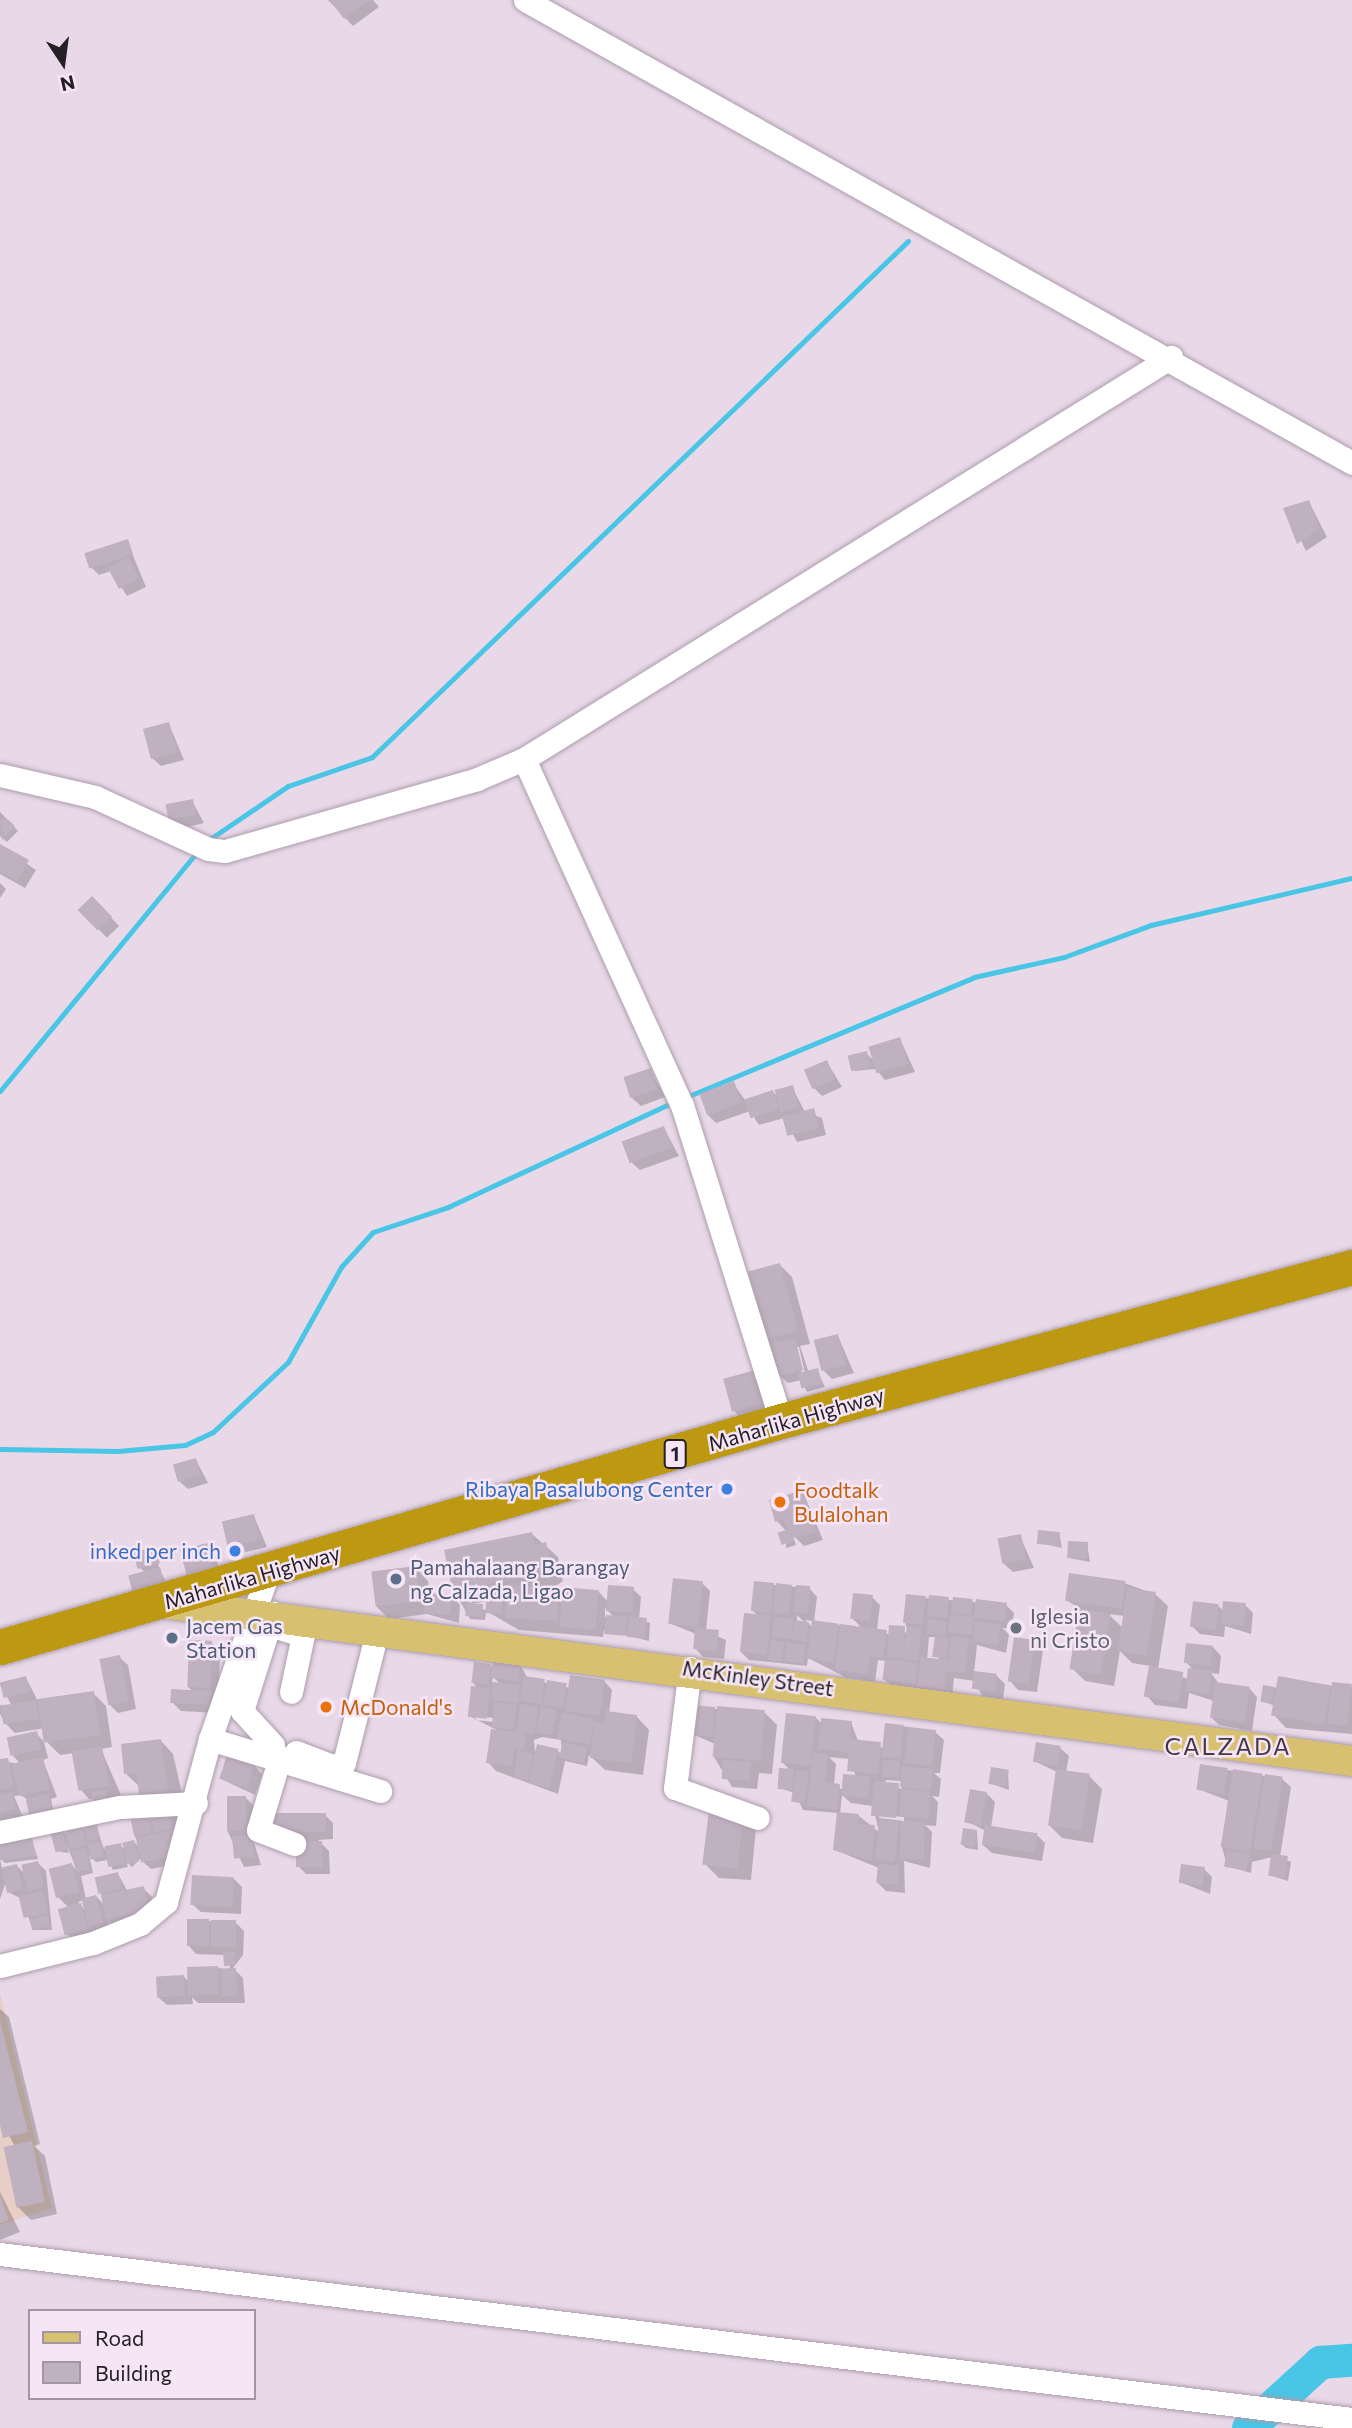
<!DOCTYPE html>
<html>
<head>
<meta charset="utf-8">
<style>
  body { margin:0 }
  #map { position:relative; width:1352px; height:2428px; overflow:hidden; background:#e8d8e8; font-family:Commissioner,sans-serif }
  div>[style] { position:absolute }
  .education>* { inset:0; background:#e7cec6 }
  .shadow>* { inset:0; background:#0003; transform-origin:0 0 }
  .stream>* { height:5px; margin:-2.5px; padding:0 2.5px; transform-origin:2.5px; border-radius:2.5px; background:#49c5e5 }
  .river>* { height:33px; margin:-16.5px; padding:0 16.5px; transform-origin:16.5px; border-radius:16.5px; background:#49c5e5 }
  .building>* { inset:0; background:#c0b1c1; transform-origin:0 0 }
  .roads { filter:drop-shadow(0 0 2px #ac9dac) drop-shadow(0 0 2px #ac9dac) }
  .minor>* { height:23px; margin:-11.5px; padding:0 11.5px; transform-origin:11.5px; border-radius:11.5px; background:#fff }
  .major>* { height:30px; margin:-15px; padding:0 15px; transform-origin:15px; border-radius:15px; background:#d7c170 }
  .highway>* { height:35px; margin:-17.5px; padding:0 17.5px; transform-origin:17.5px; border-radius:17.5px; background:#bd9811 }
  .dots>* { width:19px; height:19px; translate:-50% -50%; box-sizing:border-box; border:4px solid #f5e5f6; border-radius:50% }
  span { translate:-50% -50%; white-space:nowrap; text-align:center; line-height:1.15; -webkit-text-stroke:5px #f5e5f6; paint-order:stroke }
  .shield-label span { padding:2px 5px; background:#f5e5f6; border:2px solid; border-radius:5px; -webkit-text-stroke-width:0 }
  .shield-label { font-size:19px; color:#262026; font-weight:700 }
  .street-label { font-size:21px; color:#262026 }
  .shop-label { font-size:21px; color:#366cbe }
  .right { translate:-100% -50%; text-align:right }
  .food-label { font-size:21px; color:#c56008 }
  .left { translate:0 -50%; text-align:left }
  .service-label { font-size:21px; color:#4e5e75 }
  .worship-label { font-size:21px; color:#5b616d }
  .quarter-label { font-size:24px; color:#453845; letter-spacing:2px }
  .legend { position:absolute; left:28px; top:2309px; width:228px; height:91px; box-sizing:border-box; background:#f5e5f6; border:2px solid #a296a3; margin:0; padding:9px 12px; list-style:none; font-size:21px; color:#262026 }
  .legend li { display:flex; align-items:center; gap:14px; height:35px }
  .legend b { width:35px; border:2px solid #a296a3 }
  .north { position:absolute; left:28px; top:28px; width:70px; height:70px; -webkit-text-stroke:5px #f5e5f6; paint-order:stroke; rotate:167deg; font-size:19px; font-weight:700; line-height:28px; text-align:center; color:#262026 }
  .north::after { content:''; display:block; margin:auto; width:24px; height:32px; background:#262026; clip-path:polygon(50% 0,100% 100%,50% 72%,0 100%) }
</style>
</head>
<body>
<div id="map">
  <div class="education">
    <i style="clip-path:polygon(0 1993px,52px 2208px,0 2225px)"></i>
  </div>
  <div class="shadow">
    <i style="clip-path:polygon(328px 0,373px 0,379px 7px,353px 26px)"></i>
    <i style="clip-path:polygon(1309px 502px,1327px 537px,1306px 551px,1286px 509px)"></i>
    <i style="clip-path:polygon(127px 541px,146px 587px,127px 596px,111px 571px,99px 575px,91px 567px)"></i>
    <i style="clip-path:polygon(169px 724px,184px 760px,161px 766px,152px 758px)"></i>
    <i style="clip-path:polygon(192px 801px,204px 823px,179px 829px,171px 820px)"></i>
    <i style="clip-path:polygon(0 812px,18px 831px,7px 842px,0 836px)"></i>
    <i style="clip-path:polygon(0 846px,36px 870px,25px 888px,0 874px)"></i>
    <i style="clip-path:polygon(0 883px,6px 889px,0 898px)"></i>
    <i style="left:92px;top:898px;width:39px;height:17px;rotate:46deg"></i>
    <i style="clip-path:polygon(900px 1039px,915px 1072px,885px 1080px,876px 1069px,854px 1071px,866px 1053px,873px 1060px)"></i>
    <i style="clip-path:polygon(827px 1062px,842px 1087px,822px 1096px,814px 1088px)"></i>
    <i style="clip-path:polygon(650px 1070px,665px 1097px,641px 1106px,632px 1098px)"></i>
    <i style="clip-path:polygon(733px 1083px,745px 1100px,773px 1092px,779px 1098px,792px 1087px,805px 1112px,822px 1118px,826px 1135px,797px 1142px,784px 1118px,759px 1125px,750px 1111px,716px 1123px,708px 1115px)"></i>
    <i style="clip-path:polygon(664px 1128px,679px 1156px,640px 1170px,631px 1162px)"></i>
    <i style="clip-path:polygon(evenodd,780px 1265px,792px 1277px,810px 1344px,800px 1346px,809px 1373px,817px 1370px,825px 1387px,807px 1392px,801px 1380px,788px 1383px,779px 1375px,767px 1338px,780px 1265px,795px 1347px,799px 1347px,806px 1378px,803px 1378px,795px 1347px)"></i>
    <i style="clip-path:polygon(838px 1336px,854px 1373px,832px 1379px,824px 1371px)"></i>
    <i style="clip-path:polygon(756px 1372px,772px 1411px,741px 1418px,733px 1410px)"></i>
    <i style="clip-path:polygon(196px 1460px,208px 1483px,188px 1489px,179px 1481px)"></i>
    <i style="clip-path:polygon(803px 1492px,823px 1540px,804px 1546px,792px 1534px,796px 1545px,786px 1548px,787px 1532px,777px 1521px)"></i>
    <i style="clip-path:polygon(254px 1516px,267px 1547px,238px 1554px,230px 1545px)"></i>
    <i style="clip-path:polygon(1059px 1533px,1062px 1548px,1040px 1543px)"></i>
    <i style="clip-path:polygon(evenodd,532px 1534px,558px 1557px,563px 1581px,550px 1590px,564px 1596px,598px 1591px,608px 1602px,633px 1589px,641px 1597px,639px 1619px,650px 1623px,649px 1641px,604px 1630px,603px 1637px,519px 1630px,486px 1611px,485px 1620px,470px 1619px,455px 1592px,532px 1534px,488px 1601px,487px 1611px,471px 1604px,488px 1601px,532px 1534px,605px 1608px,615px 1618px,605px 1617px,605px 1608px)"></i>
    <i style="clip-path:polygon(1020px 1536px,1034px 1568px,1013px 1572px,1004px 1564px)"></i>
    <i style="clip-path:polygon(1087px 1544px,1090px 1562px,1069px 1558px)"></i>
    <i style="clip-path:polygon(207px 1545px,215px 1553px,222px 1581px,182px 1551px)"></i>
    <i style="clip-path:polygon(155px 1549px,159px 1568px,172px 1594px,140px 1568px)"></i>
    <i style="clip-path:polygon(416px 1568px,428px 1581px,430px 1595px,452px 1596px,460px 1605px,459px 1623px,427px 1614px,389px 1619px,376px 1606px)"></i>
    <i style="clip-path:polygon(702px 1583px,710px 1591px,706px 1631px,726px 1640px,724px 1659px,703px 1657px,695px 1648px,696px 1634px,669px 1623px)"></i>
    <i style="clip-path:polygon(evenodd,1124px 1583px,1155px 1594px,1168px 1606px,1158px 1669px,1188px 1679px,1194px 1671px,1186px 1662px,1213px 1647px,1221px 1656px,1219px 1674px,1211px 1673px,1219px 1684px,1249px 1688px,1257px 1697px,1252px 1731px,1219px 1725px,1211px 1717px,1214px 1701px,1189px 1693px,1187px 1709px,1155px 1705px,1147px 1696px,1151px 1666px,1132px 1663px,1120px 1651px,1114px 1686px,1085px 1681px,1072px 1668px,1081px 1609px,1066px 1600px,1124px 1583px,1108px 1614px,1125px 1616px,1123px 1628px,1108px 1614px)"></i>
    <i style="clip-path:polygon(evenodd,773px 1585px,809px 1588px,817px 1597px,814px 1622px,862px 1628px,852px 1618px,872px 1597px,880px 1605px,877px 1630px,890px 1635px,908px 1632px,905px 1622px,926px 1598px,1006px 1605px,1014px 1613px,1012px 1629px,1002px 1628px,1009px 1634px,1006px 1653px,977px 1645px,974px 1673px,997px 1676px,1005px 1684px,1003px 1699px,982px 1696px,975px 1681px,954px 1678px,952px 1698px,893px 1688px,885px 1680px,887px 1661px,878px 1660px,875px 1682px,845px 1677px,808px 1658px,807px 1666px,749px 1660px,741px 1652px,759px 1617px,752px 1610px,773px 1585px,797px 1615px,805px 1623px,797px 1622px,797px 1615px,773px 1585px,805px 1620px,814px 1621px,813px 1628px,805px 1620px,773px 1585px,929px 1637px,936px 1637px,939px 1661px,927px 1660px,929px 1637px)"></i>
    <i style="clip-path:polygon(1245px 1605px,1253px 1613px,1251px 1634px,1225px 1626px,1224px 1637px,1200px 1634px,1192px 1626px,1218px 1606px,1224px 1611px)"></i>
    <i style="clip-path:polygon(1035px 1641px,1043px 1650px,1037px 1692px,1018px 1690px,1010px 1681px)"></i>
    <i style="clip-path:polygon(212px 1643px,220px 1651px,218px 1713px,181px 1711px,172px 1702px,194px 1692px,188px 1687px)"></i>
    <i style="clip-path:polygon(119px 1657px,128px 1665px,136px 1709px,118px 1713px,110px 1705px)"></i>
    <i style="clip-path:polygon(evenodd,490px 1666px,521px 1666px,528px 1679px,570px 1688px,604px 1681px,612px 1690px,609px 1713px,637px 1717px,649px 1730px,643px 1775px,605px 1770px,589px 1755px,587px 1766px,565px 1761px,558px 1794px,496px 1771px,488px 1762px,499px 1731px,469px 1716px,478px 1689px,473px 1683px,490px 1666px,493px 1677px,500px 1684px,492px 1683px,493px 1677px,490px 1666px,475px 1716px,494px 1718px,494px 1722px,475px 1720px,475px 1716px,490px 1666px,542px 1737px,561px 1740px,562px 1755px,557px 1750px,536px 1759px,534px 1740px,542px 1737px)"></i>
    <i style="clip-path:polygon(26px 1678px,42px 1709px,93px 1693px,106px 1706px,112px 1747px,101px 1749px,124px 1802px,89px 1799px,81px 1790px,74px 1753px,60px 1755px,47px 1742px,45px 1728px,15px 1733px,6px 1724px,0 1714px,0 1705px,12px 1706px,0 1684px)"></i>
    <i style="clip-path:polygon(1330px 1686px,1352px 1687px,1352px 1734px,1286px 1728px,1274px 1715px,1275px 1706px,1262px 1701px,1274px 1688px)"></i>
    <i style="clip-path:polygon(714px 1709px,764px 1712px,777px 1725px,772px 1774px,759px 1773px,757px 1789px,732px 1787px,714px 1757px,715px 1744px,692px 1734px)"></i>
    <i style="clip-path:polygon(evenodd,815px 1717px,822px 1724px,851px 1722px,858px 1741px,884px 1748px,903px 1726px,935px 1732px,944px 1740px,940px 1773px,934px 1773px,941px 1779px,939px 1797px,932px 1796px,938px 1802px,936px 1826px,925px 1825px,932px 1832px,930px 1868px,904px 1861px,905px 1893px,886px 1891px,878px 1883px,879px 1868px,835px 1850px,838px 1813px,803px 1810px,795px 1793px,779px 1788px,791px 1771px,782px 1762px,815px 1717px,829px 1757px,850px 1759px,856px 1777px,843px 1790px,834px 1785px,836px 1764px,829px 1757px,815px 1717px,886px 1780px,902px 1781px,902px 1789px,885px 1784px,886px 1780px,815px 1717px,842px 1795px,851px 1803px,873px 1806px,879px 1832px,859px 1816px,840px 1814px,842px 1795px,815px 1717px,879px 1815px,904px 1817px,904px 1821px,879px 1818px,879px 1815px)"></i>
    <i style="clip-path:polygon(36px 1733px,44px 1742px,48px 1758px,43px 1760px,57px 1797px,51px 1799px,54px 1814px,20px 1795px,14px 1796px,23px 1817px,0 1823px,0 1761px,21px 1764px,13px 1756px)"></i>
    <i style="clip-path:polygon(evenodd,161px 1741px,173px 1754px,186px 1811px,186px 1862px,151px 1869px,140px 1859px,132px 1867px,126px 1861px,128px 1867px,113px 1870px,108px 1860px,96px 1862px,89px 1855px,93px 1873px,81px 1876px,86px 1899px,96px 1896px,104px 1905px,101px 1893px,118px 1874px,128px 1892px,143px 1888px,152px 1897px,157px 1918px,116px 1930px,108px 1921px,111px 1932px,99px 1935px,93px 1929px,95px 1937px,75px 1942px,67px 1934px,69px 1908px,58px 1897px,72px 1865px,77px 1871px,67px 1845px,69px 1853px,56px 1851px,61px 1828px,68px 1836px,80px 1825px,87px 1832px,95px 1822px,104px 1849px,120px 1845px,126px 1851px,134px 1842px,140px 1848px,135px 1836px,146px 1813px,139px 1786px,126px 1774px,161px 1741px,84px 1900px,86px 1911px,78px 1902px,84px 1900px)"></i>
    <i style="clip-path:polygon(1060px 1748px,1069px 1756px,1066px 1772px,1089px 1776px,1102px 1789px,1093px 1843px,1062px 1838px,1049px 1825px,1057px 1772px,1034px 1761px)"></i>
    <i style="clip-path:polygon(254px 1765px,262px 1774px,255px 1795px,221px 1779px)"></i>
    <i style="clip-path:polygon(1228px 1770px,1282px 1779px,1291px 1787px,1280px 1857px,1291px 1862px,1288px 1881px,1269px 1875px,1272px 1857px,1252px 1862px,1251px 1873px,1227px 1866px,1222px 1847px,1229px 1801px,1198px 1789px)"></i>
    <i style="clip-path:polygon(1008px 1772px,1009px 1790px,989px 1783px)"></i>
    <i style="clip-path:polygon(986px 1793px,995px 1802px,991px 1827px,1036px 1834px,1045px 1843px,1042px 1861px,992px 1853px,983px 1845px,986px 1831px,966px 1821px)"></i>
    <i style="clip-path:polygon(246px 1798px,254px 1806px,253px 1839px,261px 1865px,244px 1867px,227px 1830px)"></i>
    <i style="clip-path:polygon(710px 1812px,756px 1828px,751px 1880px,719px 1878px,706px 1865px)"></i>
    <i style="clip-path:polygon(325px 1815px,333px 1823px,333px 1839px,318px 1840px,329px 1851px,330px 1874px,306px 1874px,298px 1866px,298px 1840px,275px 1832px)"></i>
    <i style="clip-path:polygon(977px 1832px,978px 1850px,966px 1848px,963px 1845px)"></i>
    <i style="clip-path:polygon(30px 1835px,38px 1859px,5px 1863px,0 1858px)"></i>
    <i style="clip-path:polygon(0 1858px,2px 1869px,17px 1866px,25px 1874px,38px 1863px,46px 1871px,52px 1930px,33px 1930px,22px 1899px,8px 1892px,6px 1882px,0 1899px)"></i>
    <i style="clip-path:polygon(1204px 1869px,1212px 1877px,1210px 1894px,1180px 1882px)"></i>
    <i style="clip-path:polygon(234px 1879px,242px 1887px,241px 1914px,201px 1912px,192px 1904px)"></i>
    <i style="clip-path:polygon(208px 1921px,235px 1922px,244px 1931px,243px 1955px,233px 1968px,243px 1978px,245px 2003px,198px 2003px,192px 1997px,193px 2004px,167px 2005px,158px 1997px,184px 1977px,189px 1982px,218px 1968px,231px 1970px,225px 1955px,196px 1954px,188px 1945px)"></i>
    <i style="clip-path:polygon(0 2009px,9px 2017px,40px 2144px,34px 2146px,45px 2156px,57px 2214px,31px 2220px,18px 2207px,15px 2147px,0 2118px)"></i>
    <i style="clip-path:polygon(0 2192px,20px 2232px,0 2240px)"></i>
  </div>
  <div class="stream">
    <i style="left:207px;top:841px;width:98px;rotate:-34.2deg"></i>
    <i style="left:288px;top:786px;width:89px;rotate:-19deg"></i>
    <i style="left:372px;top:757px;width:744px;rotate:-43.91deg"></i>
    <i style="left:0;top:1091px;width:311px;rotate:-50.5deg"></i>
    <i style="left:684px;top:1098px;width:314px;rotate:-22.6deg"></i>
    <i style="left:974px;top:977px;width:92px;rotate:-12.5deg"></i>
    <i style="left:1064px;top:957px;width:93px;rotate:-20.2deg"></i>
    <i style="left:1151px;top:925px;width:206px;rotate:-13.2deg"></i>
    <i style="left:0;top:1449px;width:118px;rotate:1deg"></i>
    <i style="left:118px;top:1451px;width:67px;rotate:-5.1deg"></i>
    <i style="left:185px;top:1445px;width:31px;rotate:-25deg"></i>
    <i style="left:213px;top:1432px;width:103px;rotate:-43deg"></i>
    <i style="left:288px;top:1362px;width:109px;rotate:-60.8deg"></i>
    <i style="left:341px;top:1267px;width:47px;rotate:-47.6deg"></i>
    <i style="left:373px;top:1232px;width:79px;rotate:-18.4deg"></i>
    <i style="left:448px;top:1207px;width:251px;rotate:-25deg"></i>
  </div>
  <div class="river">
    <i style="left:1248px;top:2428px;width:98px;rotate:-42.5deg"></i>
    <i style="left:1320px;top:2362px;width:32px;rotate:-4deg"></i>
  </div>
  <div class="building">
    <i style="clip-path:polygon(330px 0,369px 0,344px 19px)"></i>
    <i style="clip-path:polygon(1309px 500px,1320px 528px,1297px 544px,1283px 508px)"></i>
    <i style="left:128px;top:539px;width:16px;height:46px;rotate:72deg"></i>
    <i style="left:128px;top:557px;width:24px;height:23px;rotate:62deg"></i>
    <i style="left:169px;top:722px;width:31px;height:27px;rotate:75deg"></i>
    <i style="left:193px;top:799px;width:16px;height:28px;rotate:79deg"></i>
    <i style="clip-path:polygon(5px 817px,15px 826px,2px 840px,0 822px)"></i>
    <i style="clip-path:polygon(0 844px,29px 860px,17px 881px,0 872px)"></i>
    <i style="left:92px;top:896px;width:29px;height:20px;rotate:46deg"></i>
    <i style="left:900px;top:1037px;width:28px;height:33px;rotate:73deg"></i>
    <i style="left:867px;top:1051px;width:16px;height:20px;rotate:76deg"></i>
    <i style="left:827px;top:1060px;width:21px;height:25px;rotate:67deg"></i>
    <i style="left:651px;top:1068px;width:22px;height:29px;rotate:72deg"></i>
    <i style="left:734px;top:1081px;width:23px;height:37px;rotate:70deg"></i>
    <i style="left:793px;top:1085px;width:23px;height:19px;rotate:75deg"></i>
    <i style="left:773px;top:1090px;width:20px;height:30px;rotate:72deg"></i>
    <i style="left:814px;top:1108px;width:20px;height:33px;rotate:75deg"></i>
    <i style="left:664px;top:1126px;width:23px;height:45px;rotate:70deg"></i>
    <i style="left:780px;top:1263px;width:70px;height:33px;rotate:75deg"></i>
    <i style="left:838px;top:1334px;width:32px;height:25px;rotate:76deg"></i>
    <i style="left:795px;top:1338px;width:33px;height:26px;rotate:76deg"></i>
    <i style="left:818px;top:1368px;width:16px;height:21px;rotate:76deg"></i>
    <i style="left:756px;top:1370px;width:34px;height:34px;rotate:75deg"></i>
    <i style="left:196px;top:1458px;width:18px;height:24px;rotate:74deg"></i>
    <i style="clip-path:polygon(803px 1490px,816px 1532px,794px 1538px,783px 1520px,775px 1522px,769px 1500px)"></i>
    <i style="left:254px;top:1514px;width:26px;height:33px;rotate:77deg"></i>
    <i style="left:789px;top:1529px;width:13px;height:12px;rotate:72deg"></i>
    <i style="left:1038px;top:1530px;width:22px;height:14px;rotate:5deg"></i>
    <i style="clip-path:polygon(532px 1532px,535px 1545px,546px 1542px,551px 1568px,453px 1593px,444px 1550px)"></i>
    <i style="left:1021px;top:1534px;width:26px;height:24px;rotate:79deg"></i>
    <i style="left:1068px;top:1541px;width:20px;height:17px;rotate:3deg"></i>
    <i style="left:207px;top:1543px;width:31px;height:28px;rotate:75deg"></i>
    <i style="left:156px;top:1547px;width:17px;height:23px;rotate:77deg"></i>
    <i style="left:416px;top:1566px;width:35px;height:45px;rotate:83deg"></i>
    <i style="left:160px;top:1567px;width:20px;height:33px;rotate:75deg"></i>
    <i style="left:1069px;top:1573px;width:57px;height:28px;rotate:8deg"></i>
    <i style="left:673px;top:1578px;width:30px;height:46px;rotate:6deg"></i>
    <i style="left:754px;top:1581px;width:20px;height:30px;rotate:6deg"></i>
    <i style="left:776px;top:1583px;width:16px;height:30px;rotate:7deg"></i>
    <i style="left:507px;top:1585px;width:52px;height:33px;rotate:3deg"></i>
    <i style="left:608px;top:1585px;width:26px;height:26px;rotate:4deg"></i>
    <i style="left:796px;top:1585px;width:14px;height:27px;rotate:4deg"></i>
    <i style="left:563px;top:1587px;width:36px;height:40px;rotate:5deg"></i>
    <i style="left:1127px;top:1588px;width:29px;height:64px;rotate:8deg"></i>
    <i style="left:487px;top:1589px;width:16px;height:24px;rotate:4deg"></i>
    <i style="left:425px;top:1593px;width:27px;height:20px;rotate:4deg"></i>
    <i style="left:853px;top:1593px;width:20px;height:26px;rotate:6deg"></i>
    <i style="left:906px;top:1594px;width:20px;height:29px;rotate:6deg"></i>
    <i style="left:929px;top:1595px;width:20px;height:21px;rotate:6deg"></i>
    <i style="left:953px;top:1597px;width:20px;height:16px;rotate:6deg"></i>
    <i style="left:976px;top:1599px;width:31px;height:19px;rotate:7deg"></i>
    <i style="left:1193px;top:1601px;width:26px;height:26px;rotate:7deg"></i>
    <i style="left:1223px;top:1601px;width:23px;height:23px;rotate:5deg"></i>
    <i style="left:466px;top:1603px;width:17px;height:13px;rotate:3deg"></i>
    <i style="left:1079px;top:1609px;width:32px;height:61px;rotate:9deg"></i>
    <i style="left:744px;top:1613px;width:27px;height:39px;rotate:6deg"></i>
    <i style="left:950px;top:1614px;width:24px;height:18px;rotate:7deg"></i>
    <i style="left:606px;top:1615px;width:21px;height:19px;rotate:5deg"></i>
    <i style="left:629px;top:1616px;width:18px;height:21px;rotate:6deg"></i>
    <i style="left:774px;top:1617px;width:19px;height:20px;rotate:6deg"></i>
    <i style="left:928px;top:1619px;width:19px;height:15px;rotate:6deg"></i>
    <i style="left:794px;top:1620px;width:15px;height:20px;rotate:8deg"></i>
    <i style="left:812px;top:1620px;width:27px;height:39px;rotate:8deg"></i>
    <i style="left:975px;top:1621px;width:26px;height:21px;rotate:7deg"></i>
    <i style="clip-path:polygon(840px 1624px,856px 1626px,854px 1643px,857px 1626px,887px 1630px,883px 1658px,870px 1657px,867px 1675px,835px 1669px)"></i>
    <i style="left:889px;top:1625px;width:16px;height:32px;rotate:4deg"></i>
    <i style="left:907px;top:1626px;width:15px;height:33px;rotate:8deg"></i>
    <i style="left:695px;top:1628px;width:24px;height:21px;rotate:5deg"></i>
    <i style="left:935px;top:1636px;width:14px;height:21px;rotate:8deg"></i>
    <i style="clip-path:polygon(951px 1636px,969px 1638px,965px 1673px,946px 1671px,944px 1690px,917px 1687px,921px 1657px,948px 1660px)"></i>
    <i style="left:1014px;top:1637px;width:21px;height:45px;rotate:8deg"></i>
    <i style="left:189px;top:1640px;width:23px;height:47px;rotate:2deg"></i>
    <i style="left:771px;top:1640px;width:14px;height:20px;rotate:8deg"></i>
    <i style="left:787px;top:1642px;width:19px;height:19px;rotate:9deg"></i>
    <i style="left:1186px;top:1643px;width:27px;height:20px;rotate:6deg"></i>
    <i style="left:120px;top:1655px;width:47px;height:21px;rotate:79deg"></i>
    <i style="left:885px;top:1659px;width:33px;height:21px;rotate:7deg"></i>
    <i style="left:493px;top:1660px;width:28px;height:18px;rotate:8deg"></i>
    <i style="left:474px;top:1662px;width:17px;height:21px;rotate:7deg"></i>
    <i style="left:1149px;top:1666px;width:35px;height:31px;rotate:10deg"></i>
    <i style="left:1188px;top:1668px;width:24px;height:23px;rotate:7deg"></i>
    <i style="left:974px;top:1671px;width:23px;height:18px;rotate:7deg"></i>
    <i style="left:570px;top:1675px;width:35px;height:36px;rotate:8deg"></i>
    <i style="left:26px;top:1676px;width:16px;height:27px;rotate:76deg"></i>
    <i style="left:524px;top:1676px;width:21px;height:25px;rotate:8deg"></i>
    <i style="left:1278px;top:1676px;width:54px;height:40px;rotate:10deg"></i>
    <i style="left:547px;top:1680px;width:20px;height:25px;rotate:9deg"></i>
    <i style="left:493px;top:1682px;width:27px;height:18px;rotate:6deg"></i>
    <i style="left:1215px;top:1682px;width:35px;height:36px;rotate:8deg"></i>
    <i style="left:1332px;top:1682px;width:20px;height:42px;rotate:6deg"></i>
    <i style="left:1263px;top:1685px;width:12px;height:17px;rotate:9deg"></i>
    <i style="left:471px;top:1686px;width:19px;height:31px;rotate:6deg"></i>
    <i style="left:171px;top:1689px;width:40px;height:14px;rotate:3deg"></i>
    <i style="left:94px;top:1691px;width:44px;height:57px;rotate:82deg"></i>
    <i style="left:36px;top:1700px;width:19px;height:36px;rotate:81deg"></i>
    <i style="left:495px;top:1702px;width:22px;height:25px;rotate:8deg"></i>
    <i style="clip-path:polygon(520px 1704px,538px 1707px,534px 1734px,526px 1733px,524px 1750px,514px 1749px,512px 1766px,486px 1763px,491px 1729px,516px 1732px)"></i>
    <i style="left:693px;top:1705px;width:22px;height:30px;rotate:5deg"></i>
    <i style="left:717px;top:1706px;width:48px;height:51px;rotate:5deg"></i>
    <i style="left:541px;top:1707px;width:16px;height:26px;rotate:11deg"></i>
    <i style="clip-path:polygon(606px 1711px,637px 1715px,631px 1763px,590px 1758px,595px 1721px,604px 1723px)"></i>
    <i style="left:562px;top:1713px;width:33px;height:26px;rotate:11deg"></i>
    <i style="left:786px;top:1713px;width:30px;height:50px;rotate:6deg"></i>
    <i style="clip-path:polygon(821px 1718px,852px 1721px,850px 1739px,881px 1742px,878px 1774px,847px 1771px,849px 1752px,818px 1749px)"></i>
    <i style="left:885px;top:1723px;width:19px;height:34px;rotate:6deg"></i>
    <i style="left:908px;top:1727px;width:28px;height:36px;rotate:6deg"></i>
    <i style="left:37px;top:1731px;width:19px;height:31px;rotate:78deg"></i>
    <i style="clip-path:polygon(161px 1739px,168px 1792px,139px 1796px,137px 1773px,124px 1774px,121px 1744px)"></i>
    <i style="left:563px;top:1742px;width:25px;height:16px;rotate:14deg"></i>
    <i style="left:1036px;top:1742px;width:25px;height:20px;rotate:9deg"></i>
    <i style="left:537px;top:1744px;width:22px;height:40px;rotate:13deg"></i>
    <i style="left:102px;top:1746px;width:40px;height:31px;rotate:80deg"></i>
    <i style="left:518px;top:1751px;width:15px;height:27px;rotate:11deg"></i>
    <i style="clip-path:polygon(813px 1752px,828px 1754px,825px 1782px,840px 1784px,837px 1810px,807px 1806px)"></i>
    <i style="left:227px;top:1755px;width:29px;height:25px;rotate:18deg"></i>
    <i style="left:43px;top:1757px;width:33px;height:32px;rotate:78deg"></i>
    <i style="clip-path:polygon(8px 1758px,14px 1786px,0 1790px,0 1759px)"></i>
    <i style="left:723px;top:1760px;width:28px;height:19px;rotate:4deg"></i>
    <i style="left:883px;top:1760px;width:17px;height:17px;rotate:3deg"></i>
    <i style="left:1200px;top:1764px;width:28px;height:26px;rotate:8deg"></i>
    <i style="left:902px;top:1766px;width:31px;height:21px;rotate:6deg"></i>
    <i style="left:991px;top:1767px;width:18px;height:17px;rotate:9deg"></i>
    <i style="left:779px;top:1768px;width:15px;height:21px;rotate:4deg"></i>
    <i style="left:1056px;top:1769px;width:34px;height:57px;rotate:8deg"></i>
    <i style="left:1233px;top:1769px;width:30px;height:79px;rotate:9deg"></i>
    <i style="left:796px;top:1770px;width:13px;height:32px;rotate:9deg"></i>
    <i style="left:843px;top:1774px;width:27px;height:22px;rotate:4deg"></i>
    <i style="left:1265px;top:1774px;width:18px;height:75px;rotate:9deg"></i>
    <i style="left:874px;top:1781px;width:25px;height:35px;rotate:5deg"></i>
    <i style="left:105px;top:1789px;width:13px;height:14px;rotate:77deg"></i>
    <i style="left:902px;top:1789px;width:29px;height:27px;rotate:6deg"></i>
    <i style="left:970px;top:1789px;width:17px;height:34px;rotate:10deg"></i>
    <i style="clip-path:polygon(12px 1792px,16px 1809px,0 1813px,0 1795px)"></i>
    <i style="left:48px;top:1794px;width:16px;height:23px;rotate:76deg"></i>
    <i style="left:227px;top:1796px;width:19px;height:35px"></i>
    <i style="left:167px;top:1806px;width:23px;height:19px;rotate:77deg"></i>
    <i style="left:709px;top:1810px;width:35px;height:55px;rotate:7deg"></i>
    <i style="left:147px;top:1811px;width:22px;height:18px;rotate:77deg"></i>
    <i style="clip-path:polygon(837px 1812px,859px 1814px,858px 1824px,875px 1825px,872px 1861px,833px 1850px)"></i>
    <i style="left:273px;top:1813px;width:53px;height:19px"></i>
    <i style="left:96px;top:1820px;width:19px;height:13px;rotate:78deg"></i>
    <i style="left:879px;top:1820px;width:20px;height:40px;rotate:6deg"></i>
    <i style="left:901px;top:1821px;width:24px;height:38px;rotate:2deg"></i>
    <i style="left:81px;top:1823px;width:23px;height:17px;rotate:77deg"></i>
    <i style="left:985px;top:1825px;width:53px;height:20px;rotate:9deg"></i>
    <i style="left:61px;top:1826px;width:24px;height:12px;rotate:75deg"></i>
    <i style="left:963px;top:1828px;width:14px;height:17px;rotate:8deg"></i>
    <i style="left:174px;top:1830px;width:25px;height:39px;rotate:78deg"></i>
    <i style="clip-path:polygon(31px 1833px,36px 1856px,0 1860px,0 1840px)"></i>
    <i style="left:252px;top:1835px;width:22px;height:20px;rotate:85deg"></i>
    <i style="left:134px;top:1840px;width:22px;height:12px;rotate:77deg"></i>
    <i style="left:101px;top:1841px;width:16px;height:14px;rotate:79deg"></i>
    <i style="left:296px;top:1841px;width:26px;height:26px"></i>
    <i style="left:121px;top:1843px;width:21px;height:17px;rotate:79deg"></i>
    <i style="left:85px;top:1848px;width:22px;height:14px;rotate:77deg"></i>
    <i style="left:1227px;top:1850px;width:23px;height:17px;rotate:10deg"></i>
    <i style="left:1271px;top:1854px;width:17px;height:22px;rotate:7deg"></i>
    <i style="left:38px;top:1861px;width:27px;height:17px;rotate:77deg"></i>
    <i style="left:72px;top:1863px;width:30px;height:24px;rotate:76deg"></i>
    <i style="left:17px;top:1864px;width:26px;height:16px;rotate:77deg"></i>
    <i style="left:878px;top:1864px;width:21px;height:19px;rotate:5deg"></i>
    <i style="left:1181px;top:1864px;width:24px;height:19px;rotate:7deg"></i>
    <i style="left:118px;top:1872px;width:17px;height:24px;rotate:77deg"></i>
    <i style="left:192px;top:1875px;width:42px;height:30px;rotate:3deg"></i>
    <i style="left:144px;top:1886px;width:25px;height:44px;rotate:78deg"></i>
    <i style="left:43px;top:1891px;width:22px;height:25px;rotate:77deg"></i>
    <i style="left:96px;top:1895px;width:29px;height:15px;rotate:76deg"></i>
    <i style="left:81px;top:1903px;width:27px;height:24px;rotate:75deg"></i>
    <i style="left:47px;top:1915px;width:11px;height:18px;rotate:75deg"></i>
    <i style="left:187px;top:1919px;width:22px;height:27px"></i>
    <i style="left:211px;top:1920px;width:25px;height:27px"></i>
    <i style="clip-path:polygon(223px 1952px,235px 1952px,235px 1965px,224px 1966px)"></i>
    <i style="left:218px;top:1966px;width:28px;height:31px;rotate:88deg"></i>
    <i style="left:236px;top:1968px;width:28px;height:15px;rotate:88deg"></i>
    <i style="left:184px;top:1975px;width:21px;height:28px;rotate:87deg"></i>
    <i style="clip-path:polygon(0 2021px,28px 2132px,3px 2138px,0 2125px)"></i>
    <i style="left:32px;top:2141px;width:62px;height:29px;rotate:78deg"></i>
    <i style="clip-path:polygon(0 2196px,9px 2220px,0 2223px)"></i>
  </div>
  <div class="roads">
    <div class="minor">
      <i style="left:525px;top:0;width:948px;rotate:29.24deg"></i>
      <i style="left:524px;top:759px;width:762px;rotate:-31.85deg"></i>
      <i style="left:0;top:775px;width:98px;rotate:13deg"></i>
      <i style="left:95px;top:797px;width:124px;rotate:24.7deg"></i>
      <i style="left:208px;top:849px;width:17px;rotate:7deg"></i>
      <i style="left:225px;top:851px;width:262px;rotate:-15.9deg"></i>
      <i style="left:477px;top:779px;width:51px;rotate:-23.1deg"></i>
      <i style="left:524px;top:759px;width:380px;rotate:65.5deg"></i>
      <i style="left:682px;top:1105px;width:331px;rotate:72.6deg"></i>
      <i style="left:276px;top:1627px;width:28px;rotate:17deg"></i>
      <i style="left:303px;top:1635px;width:58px;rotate:101.9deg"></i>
      <i style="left:690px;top:1668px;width:121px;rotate:97.1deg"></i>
      <i style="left:675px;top:1788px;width:88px;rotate:19.9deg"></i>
      <i style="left:210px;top:1739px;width:178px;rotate:17deg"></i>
      <i style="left:273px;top:1745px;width:46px;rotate:-132.4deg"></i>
      <i style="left:242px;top:1711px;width:103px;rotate:-72.4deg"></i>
      <i style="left:296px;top:1752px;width:39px;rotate:21deg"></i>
      <i style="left:332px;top:1766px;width:12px;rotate:-14deg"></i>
      <i style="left:344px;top:1763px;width:139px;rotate:-75.9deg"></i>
      <i style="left:280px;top:1757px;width:76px;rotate:106.8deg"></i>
      <i style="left:258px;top:1830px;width:39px;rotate:21deg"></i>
      <i style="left:0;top:1832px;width:123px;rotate:-11.8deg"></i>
      <i style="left:120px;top:1807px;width:76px;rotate:-3deg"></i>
      <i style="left:0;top:1966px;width:96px;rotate:-13.9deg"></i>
      <i style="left:93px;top:1943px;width:51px;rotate:-22deg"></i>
      <i style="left:140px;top:1924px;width:34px;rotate:-40deg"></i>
      <i style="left:166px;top:1902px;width:169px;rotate:-74.9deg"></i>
      <i style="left:210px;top:1739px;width:177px;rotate:-70.8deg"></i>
      <i style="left:0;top:2254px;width:1362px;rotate:6.96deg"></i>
    </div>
    <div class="major">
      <i style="left:163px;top:1603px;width:1199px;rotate:7.57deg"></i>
    </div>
    <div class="highway">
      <i style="left:0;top:1647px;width:813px;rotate:-16.14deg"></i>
      <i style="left:781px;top:1421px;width:591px;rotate:-15.09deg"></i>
    </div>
  </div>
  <div class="dots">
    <i style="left:727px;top:1489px;background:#3f7fe0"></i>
    <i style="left:780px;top:1502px;background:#e8710a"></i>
    <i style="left:235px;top:1551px;background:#3f7fe0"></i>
    <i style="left:396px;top:1579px;background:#5c6f8a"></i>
    <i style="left:1016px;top:1628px;background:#6b7280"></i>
    <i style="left:172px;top:1638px;background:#5c6f8a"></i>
    <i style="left:326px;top:1707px;background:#e8710a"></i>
  </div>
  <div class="shield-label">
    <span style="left:675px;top:1454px">1</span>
  </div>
  <div class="street-label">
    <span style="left:796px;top:1419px;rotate:-16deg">Maharlika Highway</span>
    <span style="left:252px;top:1577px;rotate:-16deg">Maharlika Highway</span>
    <span style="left:758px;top:1678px;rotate:8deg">McKinley Street</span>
  </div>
  <div class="shop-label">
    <span class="right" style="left:713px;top:1489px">Ribaya Pasalubong Center</span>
    <span class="right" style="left:221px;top:1551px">inked per inch</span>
  </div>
  <div class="food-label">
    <span class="left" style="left:794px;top:1502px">Foodtalk<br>Bulalohan</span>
    <span class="left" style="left:340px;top:1707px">McDonald's</span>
  </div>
  <div class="service-label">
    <span class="left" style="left:410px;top:1579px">Pamahalaang Barangay<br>ng Calzada, Ligao</span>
    <span class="left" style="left:186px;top:1638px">Jacem Gas<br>Station</span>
  </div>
  <div class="worship-label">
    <span class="left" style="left:1030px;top:1628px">Iglesia<br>ni Cristo</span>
  </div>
  <div class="quarter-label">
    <span style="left:1228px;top:1746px">CALZADA</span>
  </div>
  <ul class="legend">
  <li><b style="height:9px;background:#d7c170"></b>Road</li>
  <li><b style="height:19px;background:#c0b1c1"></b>Building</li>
  </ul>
  <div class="north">N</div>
</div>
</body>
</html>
